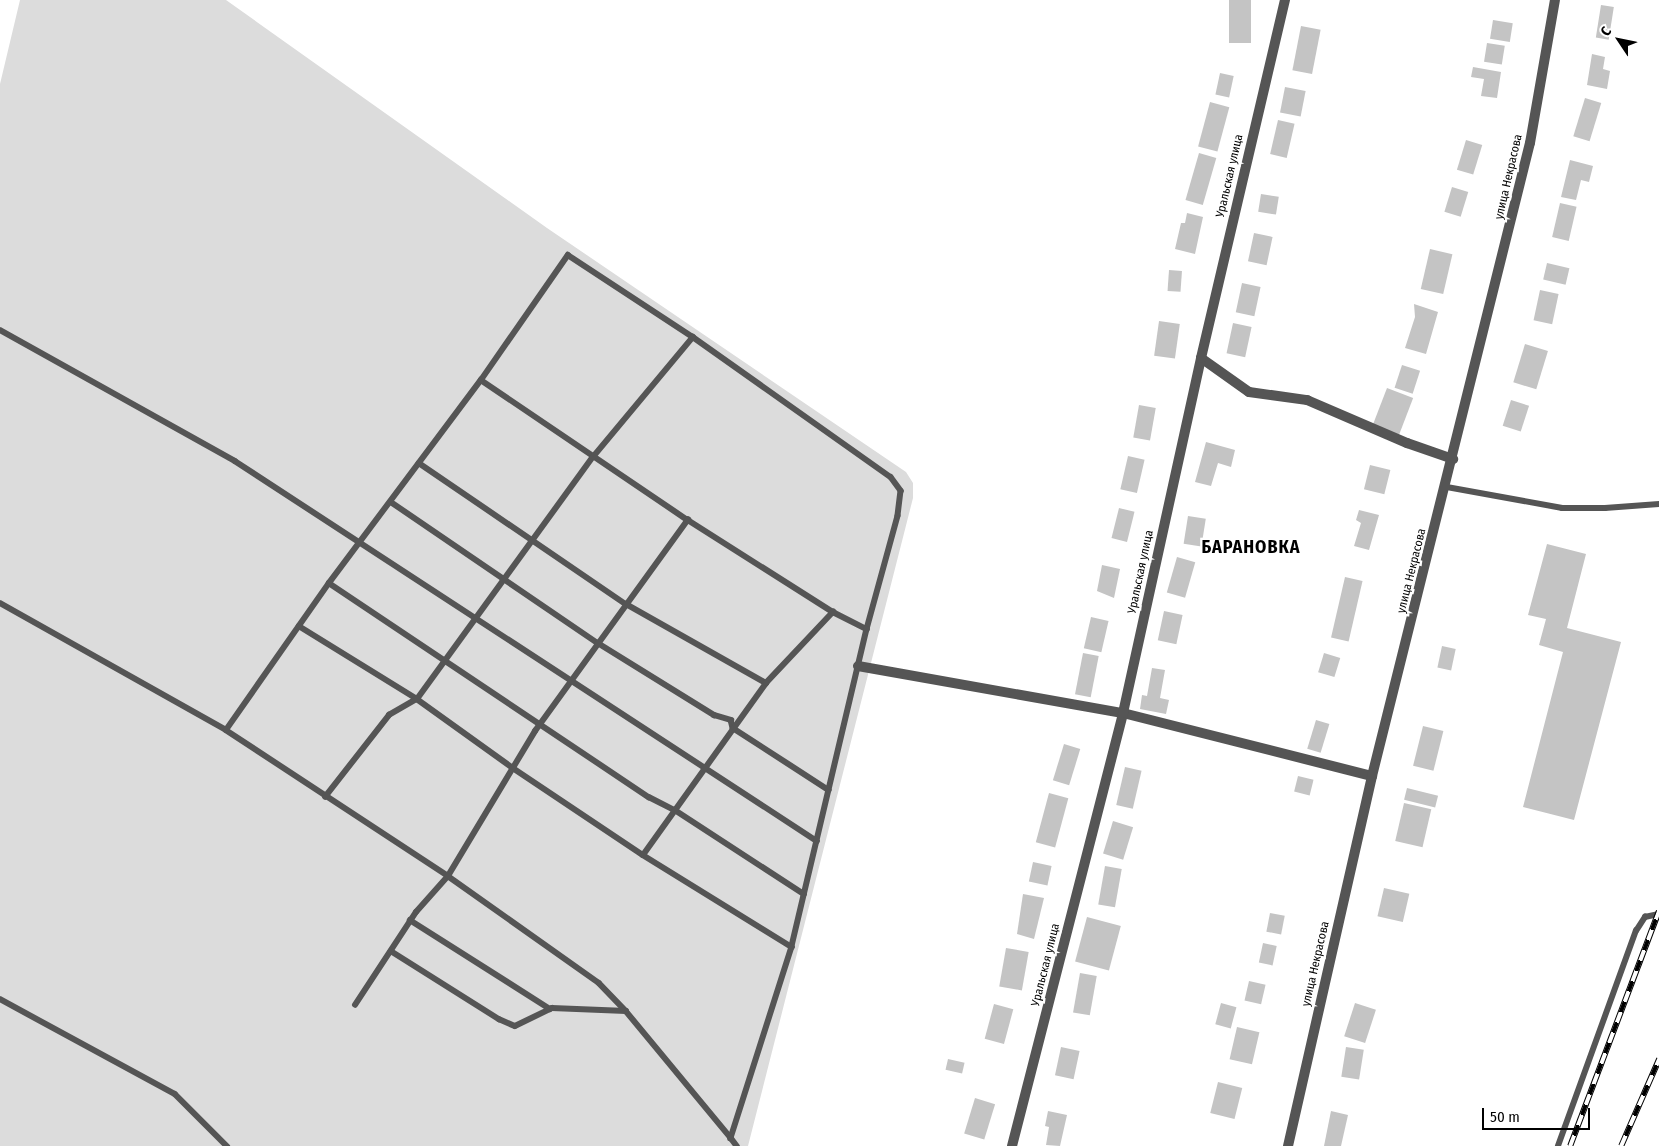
<!DOCTYPE html>
<html>
<head>
<meta charset="utf-8">
<style>
  body { margin:0 }
  #map { position:relative; width:1659px; height:1146px; overflow:hidden; background:#fff; font-family:"Fira Sans Condensed",sans-serif }
  div>[style] { position:absolute }
  .green>* { inset:0; background:#dcdcdc }
  .building>* { inset:0; background:#c4c4c4; transform-origin:0 0 }
  .service>* { height:5.5px; margin:-2.75px; padding:0 2.75px; transform-origin:2.75px; border-radius:2.75px; background:#555 }
  .minor>* { height:10px; margin:-5px; padding:0 5px; transform-origin:5px; border-radius:5px; background:#555 }
  .rail>* { height:5.5px; margin-top:-2.75px; transform-origin:0; background:repeating-linear-gradient(90deg,#fff 0 11px,#000 0 22px); box-sizing:border-box; border-block:1px solid #000 }
  span { translate:-50% -50%; white-space:nowrap; text-align:center; line-height:1.15; -webkit-text-stroke:4.5px #fff; paint-order:stroke }
  .street-label { font-size:12px; color:#000 }
  .district-label { font-size:18px; color:#000; font-weight:700; letter-spacing:1px }
  .north { position:absolute; left:1594px; top:15px; width:50px; height:50px; -webkit-text-stroke:4px #fff; paint-order:stroke; rotate:304deg; font-size:14px; font-weight:700; line-height:20px; text-align:center; color:#000 }
  .north::after { content:''; display:block; margin:auto; width:18px; height:22px; background:#000; clip-path:polygon(50% 0,100% 100%,50% 72%,0 100%) }
  .scale { position:absolute; left:1482px; top:1108px; width:108px; height:22px; box-sizing:border-box; border:2px solid #000; border-top:0; padding-left:6px; font-size:15px; line-height:18px; white-space:nowrap; color:#000; -webkit-text-stroke:4px #fff; paint-order:stroke }
</style>
</head>
<body>
<div id="map">
  <div class="green">
    <i style="clip-path:polygon(20px 0,226px 0,547px 228px,906px 472px,913px 483px,913px 498px,748px 1146px,0 1146px,0 84px)"></i>
  </div>
  <div class="building">
    <i style="left:1229px;top:0;width:22px;height:43px"></i>
    <i style="left:1601px;top:5px;width:13px;height:33px;rotate:9deg"></i>
    <i style="left:1493px;top:20px;width:20px;height:19px;rotate:9deg"></i>
    <i style="left:1301px;top:26px;width:20px;height:45px;rotate:11deg"></i>
    <i style="left:1487px;top:43px;width:18px;height:19px;rotate:9deg"></i>
    <i style="clip-path:polygon(1592px 54px,1605px 57px,1603px 69px,1610px 71px,1607px 89px,1587px 85px)"></i>
    <i style="clip-path:polygon(1473px 67px,1501px 72px,1497px 98px,1481px 96px,1484px 79px,1471px 77px)"></i>
    <i style="left:1220px;top:73px;width:14px;height:22px;rotate:12deg"></i>
    <i style="left:1285px;top:87px;width:21px;height:26px;rotate:11deg"></i>
    <i style="left:1585px;top:98px;width:17px;height:40px;rotate:17deg"></i>
    <i style="left:1210px;top:102px;width:20px;height:46px;rotate:15deg"></i>
    <i style="left:1278px;top:120px;width:17px;height:35px;rotate:13deg"></i>
    <i style="left:1466px;top:140px;width:17px;height:31px;rotate:17deg"></i>
    <i style="left:1199px;top:153px;width:18px;height:49px;rotate:16deg"></i>
    <i style="clip-path:polygon(1570px 160px,1593px 166px,1589px 182px,1581px 180px,1576px 200px,1561px 197px)"></i>
    <i style="left:1452px;top:187px;width:17px;height:26px;rotate:17deg"></i>
    <i style="left:1261px;top:194px;width:18px;height:18px;rotate:9deg"></i>
    <i style="left:1560px;top:203px;width:17px;height:35px;rotate:13deg"></i>
    <i style="clip-path:polygon(1187px 213px,1203px 217px,1195px 254px,1175px 249px,1181px 223px,1185px 223px)"></i>
    <i style="left:1254px;top:233px;width:19px;height:29px;rotate:12deg"></i>
    <i style="left:1430px;top:249px;width:23px;height:41px;rotate:13deg"></i>
    <i style="left:1547px;top:263px;width:23px;height:17px;rotate:13deg"></i>
    <i style="left:1169px;top:270px;width:13px;height:21px;rotate:4deg"></i>
    <i style="left:1242px;top:283px;width:19px;height:30px;rotate:12deg"></i>
    <i style="left:1540px;top:290px;width:19px;height:31px;rotate:12deg"></i>
    <i style="clip-path:polygon(1414px 304px,1438px 312px,1426px 354px,1405px 348px,1415px 317px)"></i>
    <i style="left:1159px;top:321px;width:21px;height:35px;rotate:8deg"></i>
    <i style="left:1233px;top:323px;width:19px;height:31px;rotate:12deg"></i>
    <i style="left:1525px;top:344px;width:24px;height:40px;rotate:17deg"></i>
    <i style="left:1402px;top:365px;width:19px;height:24px;rotate:18deg"></i>
    <i style="left:1387px;top:388px;width:28px;height:40px;rotate:21deg"></i>
    <i style="left:1511px;top:400px;width:19px;height:27px;rotate:18deg"></i>
    <i style="left:1139px;top:405px;width:17px;height:33px;rotate:10deg"></i>
    <i style="clip-path:polygon(1206px 442px,1235px 450px,1231px 467px,1218px 463px,1211px 486px,1195px 482px)"></i>
    <i style="left:1128px;top:456px;width:17px;height:34px;rotate:13deg"></i>
    <i style="left:1370px;top:465px;width:21px;height:25px;rotate:14deg"></i>
    <i style="left:1119px;top:508px;width:16px;height:31px;rotate:14deg"></i>
    <i style="clip-path:polygon(1359px 510px,1379px 515px,1369px 550px,1354px 546px,1361px 523px,1356px 520px)"></i>
    <i style="left:1188px;top:516px;width:18px;height:28px;rotate:9deg"></i>
    <i style="clip-path:polygon(1547px 544px,1586px 554px,1567px 628px,1621px 642px,1574px 820px,1523px 807px,1563px 652px,1539px 645px,1546px 619px,1528px 615px)"></i>
    <i style="left:1177px;top:557px;width:19px;height:37px;rotate:16deg"></i>
    <i style="clip-path:polygon(1102px 565px,1120px 569px,1114px 598px,1097px 591px)"></i>
    <i style="left:1345px;top:577px;width:18px;height:62px;rotate:13deg"></i>
    <i style="left:1164px;top:611px;width:19px;height:30px;rotate:12deg"></i>
    <i style="left:1091px;top:617px;width:18px;height:32px;rotate:13deg"></i>
    <i style="left:1442px;top:646px;width:14px;height:22px;rotate:12deg"></i>
    <i style="left:1083px;top:653px;width:16px;height:42px;rotate:11deg"></i>
    <i style="left:1324px;top:653px;width:17px;height:20px;rotate:17deg"></i>
    <i style="clip-path:polygon(1152px 668px,1165px 670px,1160px 698px,1169px 700px,1166px 714px,1140px 709px,1142px 695px,1147px 696px)"></i>
    <i style="left:1316px;top:720px;width:14px;height:30px;rotate:17deg"></i>
    <i style="left:1423px;top:726px;width:21px;height:41px;rotate:14deg"></i>
    <i style="left:1064px;top:744px;width:17px;height:38px;rotate:17deg"></i>
    <i style="left:1125px;top:767px;width:17px;height:39px;rotate:13deg"></i>
    <i style="left:1298px;top:776px;width:16px;height:16px;rotate:14deg"></i>
    <i style="left:1407px;top:788px;width:32px;height:12px;rotate:14deg"></i>
    <i style="left:1049px;top:793px;width:20px;height:51px;rotate:15deg"></i>
    <i style="left:1404px;top:803px;width:28px;height:39px;rotate:13deg"></i>
    <i style="left:1113px;top:821px;width:21px;height:34px;rotate:17deg"></i>
    <i style="left:1033px;top:862px;width:19px;height:20px;rotate:12deg"></i>
    <i style="left:1105px;top:866px;width:17px;height:39px;rotate:10deg"></i>
    <i style="left:1384px;top:888px;width:26px;height:29px;rotate:13deg"></i>
    <i style="clip-path:polygon(1023px 894px,1044px 898px,1034px 939px,1017px 934px)"></i>
    <i style="left:1270px;top:913px;width:15px;height:19px;rotate:11deg"></i>
    <i style="left:1087px;top:917px;width:35px;height:46px;rotate:15deg"></i>
    <i style="left:1263px;top:943px;width:14px;height:20px;rotate:12deg"></i>
    <i style="left:1006px;top:948px;width:23px;height:39px;rotate:10deg"></i>
    <i style="left:1080px;top:973px;width:17px;height:40px;rotate:10deg"></i>
    <i style="left:1249px;top:981px;width:17px;height:20px;rotate:13deg"></i>
    <i style="left:1221px;top:1003px;width:16px;height:22px;rotate:15deg"></i>
    <i style="left:1355px;top:1003px;width:22px;height:35px;rotate:18deg"></i>
    <i style="left:994px;top:1004px;width:20px;height:36px;rotate:15deg"></i>
    <i style="left:1237px;top:1027px;width:23px;height:33px;rotate:13deg"></i>
    <i style="left:1061px;top:1047px;width:19px;height:29px;rotate:12deg"></i>
    <i style="left:1346px;top:1047px;width:18px;height:30px;rotate:9deg"></i>
    <i style="left:948px;top:1059px;width:17px;height:11px;rotate:13deg"></i>
    <i style="left:1218px;top:1082px;width:25px;height:32px;rotate:14deg"></i>
    <i style="left:975px;top:1098px;width:21px;height:37px;rotate:17deg"></i>
    <i style="clip-path:polygon(1048px 1111px,1067px 1115px,1060px 1146px,1046px 1145px,1049px 1127px,1045px 1126px)"></i>
    <i style="clip-path:polygon(1331px 1111px,1348px 1115px,1341px 1146px,1324px 1146px)"></i>
  </div>
  <div class="service">
    <i style="left:0;top:330px;width:269px;rotate:29.1deg"></i>
    <i style="left:235px;top:461px;width:695px;rotate:33.14deg"></i>
    <i style="left:481px;top:380px;width:250px;rotate:34.1deg"></i>
    <i style="left:688px;top:520px;width:172px;rotate:32.4deg"></i>
    <i style="left:833px;top:612px;width:38px;rotate:27deg"></i>
    <i style="left:419px;top:463px;width:250px;rotate:34.3deg"></i>
    <i style="left:626px;top:604px;width:161px;rotate:29.4deg"></i>
    <i style="left:1447px;top:487px;width:117px;rotate:10.3deg"></i>
    <i style="left:1562px;top:508px;width:43px"></i>
    <i style="left:1605px;top:508px;width:54px;rotate:-4.2deg"></i>
    <i style="left:391px;top:502px;width:250px;rotate:34.3deg"></i>
    <i style="left:598px;top:643px;width:137px;rotate:31.8deg"></i>
    <i style="left:714px;top:715px;width:18px;rotate:16deg"></i>
    <i style="left:731px;top:720px;width:8px;rotate:76deg"></i>
    <i style="left:733px;top:728px;width:114px;rotate:32.9deg"></i>
    <i style="left:329px;top:583px;width:385px;rotate:33.8deg"></i>
    <i style="left:649px;top:797px;width:29px;rotate:27deg"></i>
    <i style="left:675px;top:810px;width:154px;rotate:33.1deg"></i>
    <i style="left:0;top:603px;width:259px;rotate:29.3deg"></i>
    <i style="left:226px;top:730px;width:266px;rotate:33.3deg"></i>
    <i style="left:448px;top:876px;width:185px;rotate:35.3deg"></i>
    <i style="left:599px;top:983px;width:39px;rotate:46deg"></i>
    <i style="left:626px;top:1011px;width:165px;rotate:50.4deg"></i>
    <i style="left:299px;top:626px;width:139px;rotate:31.7deg"></i>
    <i style="left:417px;top:699px;width:118px;rotate:35.7deg"></i>
    <i style="left:513px;top:768px;width:156px;rotate:33.8deg"></i>
    <i style="left:643px;top:855px;width:175px;rotate:31.7deg"></i>
    <i style="left:226px;top:730px;width:179px;rotate:-55deg"></i>
    <i style="left:329px;top:583px;width:254px;rotate:-53.2deg"></i>
    <i style="left:481px;top:380px;width:152px;rotate:-55.2deg"></i>
    <i style="left:568px;top:255px;width:149px;rotate:33.3deg"></i>
    <i style="left:693px;top:337px;width:242px;rotate:35.3deg"></i>
    <i style="left:891px;top:477px;width:17px;rotate:54deg"></i>
    <i style="left:901px;top:491px;width:25px;rotate:97deg"></i>
    <i style="left:898px;top:516px;width:117px;rotate:105.3deg"></i>
    <i style="left:867px;top:629px;width:327px;rotate:103.3deg"></i>
    <i style="left:792px;top:947px;width:201px;rotate:107.7deg"></i>
    <i style="left:731px;top:1138px;width:10px;rotate:53deg"></i>
    <i style="left:325px;top:797px;width:104px;rotate:-52deg"></i>
    <i style="left:389px;top:715px;width:32px;rotate:-30deg"></i>
    <i style="left:417px;top:699px;width:299px;rotate:-54deg"></i>
    <i style="left:593px;top:457px;width:156px;rotate:-50.2deg"></i>
    <i style="left:643px;top:855px;width:211px;rotate:-54.4deg"></i>
    <i style="left:766px;top:683px;width:98px;rotate:-46.7deg"></i>
    <i style="left:410px;top:920px;width:166px;rotate:32.4deg"></i>
    <i style="left:391px;top:951px;width:128px;rotate:32.2deg"></i>
    <i style="left:499px;top:1019px;width:17px;rotate:24deg"></i>
    <i style="left:515px;top:1026px;width:41px;rotate:-25.9deg"></i>
    <i style="left:552px;top:1008px;width:74px;rotate:2.3deg"></i>
    <i style="left:0;top:999px;width:199px;rotate:28.5deg"></i>
    <i style="left:175px;top:1094px;width:74px;rotate:45deg"></i>
    <i style="left:355px;top:1005px;width:111px;rotate:-56.7deg"></i>
    <i style="left:416px;top:912px;width:48px;rotate:-48.4deg"></i>
    <i style="left:448px;top:876px;width:169px;rotate:-59deg"></i>
    <i style="left:535px;top:731px;width:261px;rotate:-54.1deg"></i>
    <i style="left:1558px;top:1146px;width:229px;rotate:-70.1deg"></i>
    <i style="left:1636px;top:931px;width:17px;rotate:-57deg"></i>
    <i style="left:1645px;top:917px;width:14px;rotate:-12deg"></i>
  </div>
  <div class="minor">
    <i style="left:1201px;top:358px;width:59px;rotate:35.3deg"></i>
    <i style="left:1249px;top:392px;width:59px;rotate:7.9deg"></i>
    <i style="left:1307px;top:400px;width:109px;rotate:23.3deg"></i>
    <i style="left:1407px;top:443px;width:49px;rotate:19.2deg"></i>
    <i style="left:858px;top:666px;width:269px;rotate:10.1deg"></i>
    <i style="left:1123px;top:713px;width:257px;rotate:14.2deg"></i>
    <i style="left:1012px;top:1146px;width:447px;rotate:-75.6deg"></i>
    <i style="left:1123px;top:713px;width:363px;rotate:-77.6deg"></i>
    <i style="left:1201px;top:358px;width:368px;rotate:-76.8deg"></i>
    <i style="left:1288px;top:1146px;width:379px;rotate:-77.2deg"></i>
    <i style="left:1372px;top:776px;width:652px;rotate:-75.99deg"></i>
    <i style="left:1530px;top:143px;width:145px;rotate:-80.1deg"></i>
  </div>
  <div class="rail">
    <i style="left:1570px;top:1146px;width:251px;rotate:-69.3deg"></i>
    <i style="left:1621px;top:1146px;width:95px;rotate:-66.4deg"></i>
  </div>
  <div class="street-label">
    <span style="left:1230px;top:176px;rotate:-77deg">Уральская улица</span>
    <span style="left:1509px;top:177px;rotate:-77deg">улица Некрасова</span>
    <span style="left:1412px;top:571px;rotate:-76deg">улица Некрасова</span>
    <span style="left:1141px;top:572px;rotate:-78deg">Уральская улица</span>
    <span style="left:1316px;top:964px;rotate:-77deg">улица Некрасова</span>
    <span style="left:1046px;top:965px;rotate:-76deg">Уральская улица</span>
  </div>
  <div class="district-label">
    <span style="left:1251px;top:547px">БАРАНОВКА</span>
  </div>
  <div class="north">С</div>
  <div class="scale">50 m</div>
</div>
</body>
</html>
